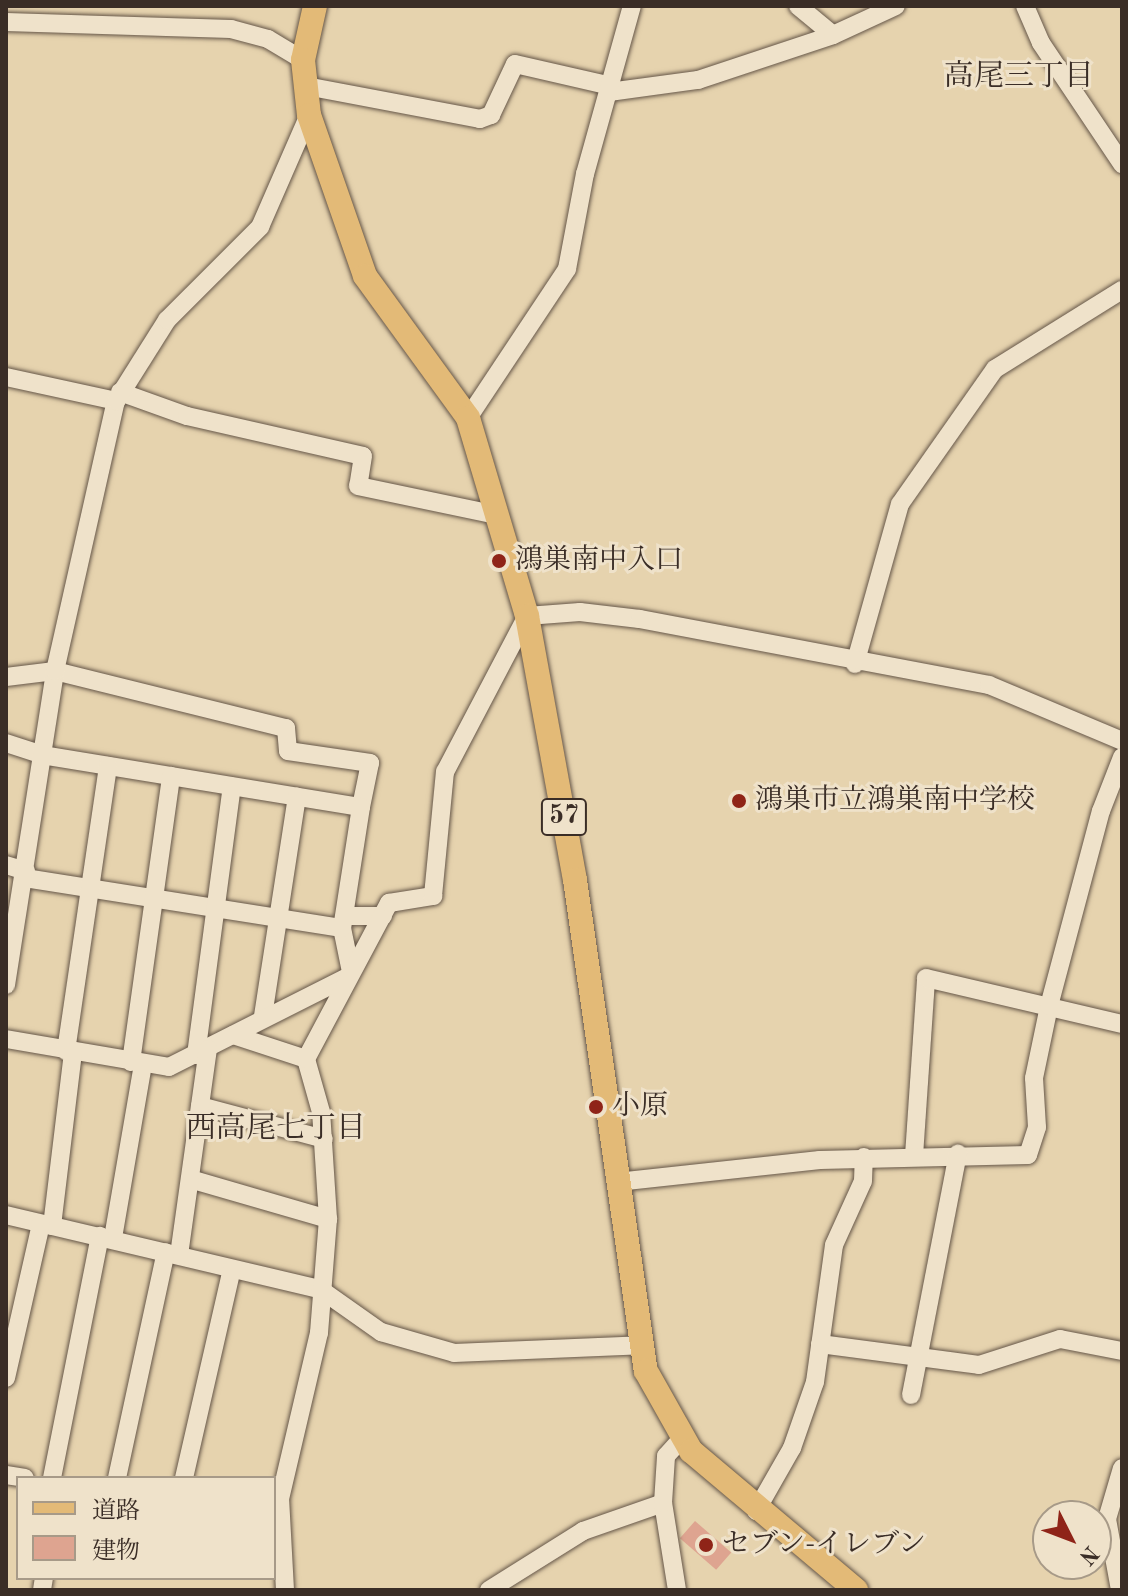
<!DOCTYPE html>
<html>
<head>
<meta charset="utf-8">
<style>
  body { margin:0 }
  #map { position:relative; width:1128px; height:1596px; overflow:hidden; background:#e6d3ae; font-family:"Old Standard TT","Noto Serif JP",serif }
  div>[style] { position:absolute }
  .building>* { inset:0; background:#dea490; transform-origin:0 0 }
  .roads { filter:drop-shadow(0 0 2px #655648) drop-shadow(0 0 2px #655648) }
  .minor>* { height:18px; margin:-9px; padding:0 9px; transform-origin:9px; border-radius:9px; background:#efe2ca }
  .major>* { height:24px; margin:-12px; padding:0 12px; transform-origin:12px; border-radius:12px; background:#e3ba77 }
  .dots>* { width:22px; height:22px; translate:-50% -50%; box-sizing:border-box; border:4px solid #efe2ca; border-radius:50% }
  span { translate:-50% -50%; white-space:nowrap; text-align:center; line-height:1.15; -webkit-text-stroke:6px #efe2ca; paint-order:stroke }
  .shield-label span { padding:2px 6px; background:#efe2ca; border:2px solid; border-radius:6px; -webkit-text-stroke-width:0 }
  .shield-label { font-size:26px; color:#3a2d26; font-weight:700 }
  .poi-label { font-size:28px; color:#3a2d26 }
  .left { translate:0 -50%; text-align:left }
  .neighbourhood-label { font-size:30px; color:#3a2d26 }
  .frame { position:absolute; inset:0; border:8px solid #3a2d26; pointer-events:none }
  .legend { position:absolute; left:16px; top:1476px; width:260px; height:104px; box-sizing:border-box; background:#efe2ca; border:2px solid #a79a88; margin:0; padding:10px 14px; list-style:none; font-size:24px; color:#3a2d26 }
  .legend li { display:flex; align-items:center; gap:16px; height:40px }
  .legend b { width:40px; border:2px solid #a79a88 }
  .north { position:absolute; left:1032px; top:1500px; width:80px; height:80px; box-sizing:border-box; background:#efe2ca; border:2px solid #a79a88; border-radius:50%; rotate:132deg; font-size:22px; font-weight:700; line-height:32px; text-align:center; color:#3a2d26 }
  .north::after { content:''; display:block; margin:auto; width:28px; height:36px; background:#8f2418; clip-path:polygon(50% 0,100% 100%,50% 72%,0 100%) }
</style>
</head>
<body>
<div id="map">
  <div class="building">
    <i style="left:695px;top:1521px;width:48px;height:23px;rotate:41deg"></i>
  </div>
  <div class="roads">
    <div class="minor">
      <i style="left:798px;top:6px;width:45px;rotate:39.6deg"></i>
      <i style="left:1025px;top:6px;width:40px;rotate:66.6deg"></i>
      <i style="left:1041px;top:43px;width:146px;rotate:56.2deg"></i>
      <i style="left:6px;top:22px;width:225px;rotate:1.8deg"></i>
      <i style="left:231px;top:29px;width:38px;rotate:15deg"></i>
      <i style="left:268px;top:39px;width:41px;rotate:31deg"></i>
      <i style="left:306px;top:86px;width:177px;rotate:10.7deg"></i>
      <i style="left:480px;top:119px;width:12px;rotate:-20deg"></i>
      <i style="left:491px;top:115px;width:56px;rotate:-64.8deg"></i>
      <i style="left:515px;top:64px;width:98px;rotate:12.9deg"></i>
      <i style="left:609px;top:92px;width:90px;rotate:-7.7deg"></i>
      <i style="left:698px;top:80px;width:142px;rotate:-18.4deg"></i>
      <i style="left:833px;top:35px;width:69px;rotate:-24.7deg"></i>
      <i style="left:6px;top:377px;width:113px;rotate:12.3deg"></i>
      <i style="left:120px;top:392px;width:71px;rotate:19.7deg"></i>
      <i style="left:187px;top:416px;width:180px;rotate:12.8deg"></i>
      <i style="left:363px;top:456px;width:30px;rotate:99deg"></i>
      <i style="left:358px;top:486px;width:142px;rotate:11.8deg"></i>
      <i style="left:468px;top:418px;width:179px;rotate:-56.4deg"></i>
      <i style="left:567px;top:269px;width:97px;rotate:-79.3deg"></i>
      <i style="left:585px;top:174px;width:174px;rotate:-74.4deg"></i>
      <i style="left:855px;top:664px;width:166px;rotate:-74.3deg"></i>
      <i style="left:900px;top:504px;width:165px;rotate:-54.9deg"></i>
      <i style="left:995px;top:369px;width:150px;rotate:-31.9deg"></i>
      <i style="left:6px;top:677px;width:49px;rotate:-7deg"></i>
      <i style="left:55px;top:671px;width:238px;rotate:13.9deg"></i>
      <i style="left:286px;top:728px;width:23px;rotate:85deg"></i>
      <i style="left:288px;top:751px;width:83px;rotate:8.3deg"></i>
      <i style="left:370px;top:763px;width:45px;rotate:101.6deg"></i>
      <i style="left:6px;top:743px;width:38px;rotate:18deg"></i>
      <i style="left:42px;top:755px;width:323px;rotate:9.3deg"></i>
      <i style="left:361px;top:807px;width:122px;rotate:98.9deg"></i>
      <i style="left:342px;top:928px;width:45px;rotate:78.4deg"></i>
      <i style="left:6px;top:865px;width:21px;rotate:17deg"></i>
      <i style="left:25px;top:878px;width:321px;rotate:9deg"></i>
      <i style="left:346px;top:916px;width:37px"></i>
      <i style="left:6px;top:985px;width:318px;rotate:-81.1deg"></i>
      <i style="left:55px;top:671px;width:277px;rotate:-77.3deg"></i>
      <i style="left:116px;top:401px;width:96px;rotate:-57.8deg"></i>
      <i style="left:167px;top:320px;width:132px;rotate:-45deg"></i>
      <i style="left:260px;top:227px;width:122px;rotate:-66.4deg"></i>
      <i style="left:263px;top:1016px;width:222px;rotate:-81.2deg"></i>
      <i style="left:233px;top:1035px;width:77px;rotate:18.2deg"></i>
      <i style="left:6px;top:1039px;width:165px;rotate:9.7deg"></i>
      <i style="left:169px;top:1067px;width:197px;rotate:-26.8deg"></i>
      <i style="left:66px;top:1051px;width:288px;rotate:-81.6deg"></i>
      <i style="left:196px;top:1055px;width:271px;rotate:-82.4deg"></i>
      <i style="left:131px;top:1062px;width:289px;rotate:-82deg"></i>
      <i style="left:200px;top:1106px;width:128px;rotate:14.9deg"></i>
      <i style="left:914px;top:1156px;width:178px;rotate:-86.1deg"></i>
      <i style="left:926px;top:978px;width:201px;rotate:13.2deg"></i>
      <i style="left:190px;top:1179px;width:144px;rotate:16.2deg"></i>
      <i style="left:617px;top:1182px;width:204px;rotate:-6.2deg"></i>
      <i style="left:820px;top:1160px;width:208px;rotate:-1.4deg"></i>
      <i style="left:1028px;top:1155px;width:29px;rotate:-72deg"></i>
      <i style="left:1037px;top:1127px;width:49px;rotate:-93.5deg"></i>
      <i style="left:1034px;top:1078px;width:74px;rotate:-78.2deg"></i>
      <i style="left:1049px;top:1006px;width:202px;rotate:-75.1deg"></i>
      <i style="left:1101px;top:811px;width:58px;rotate:-68.7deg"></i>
      <i style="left:6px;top:1215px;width:323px;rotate:13.3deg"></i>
      <i style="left:320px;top:1289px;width:75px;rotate:35.2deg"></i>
      <i style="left:381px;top:1332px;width:76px;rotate:16deg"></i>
      <i style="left:454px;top:1353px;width:187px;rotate:-2.4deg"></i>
      <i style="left:52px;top:1226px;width:175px;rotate:-83.1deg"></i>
      <i style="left:113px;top:1238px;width:176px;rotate:-80.2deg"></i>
      <i style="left:179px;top:1255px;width:208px;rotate:-82deg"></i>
      <i style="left:820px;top:1344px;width:160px;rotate:7.5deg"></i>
      <i style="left:979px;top:1365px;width:85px;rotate:-17.8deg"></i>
      <i style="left:1060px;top:1339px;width:63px;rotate:11deg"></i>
      <i style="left:6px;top:1378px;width:158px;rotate:-77.2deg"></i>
      <i style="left:911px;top:1395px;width:246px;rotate:-79deg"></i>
      <i style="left:6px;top:1475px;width:19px;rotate:9deg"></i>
      <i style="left:52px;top:1478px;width:247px;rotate:-78.8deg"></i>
      <i style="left:117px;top:1478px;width:231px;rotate:-77.8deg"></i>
      <i style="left:184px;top:1478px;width:214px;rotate:-77.1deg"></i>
      <i style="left:756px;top:1511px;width:73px;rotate:-60.3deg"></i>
      <i style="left:792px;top:1448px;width:70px;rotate:-70.8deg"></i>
      <i style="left:815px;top:1382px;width:138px;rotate:-82.1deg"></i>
      <i style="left:834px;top:1245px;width:70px;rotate:-65.6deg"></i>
      <i style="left:863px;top:1181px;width:24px;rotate:-88deg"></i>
      <i style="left:42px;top:1590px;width:12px;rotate:-81deg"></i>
      <i style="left:285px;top:1590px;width:91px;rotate:-93.1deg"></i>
      <i style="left:280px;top:1499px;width:171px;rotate:-76.8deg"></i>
      <i style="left:319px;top:1333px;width:114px;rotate:-85.5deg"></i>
      <i style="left:328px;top:1219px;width:107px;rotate:-93.7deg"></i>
      <i style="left:321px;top:1112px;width:55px;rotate:-105.8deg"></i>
      <i style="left:306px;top:1059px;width:177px;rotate:-62deg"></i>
      <i style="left:389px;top:903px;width:45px;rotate:-9deg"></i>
      <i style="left:433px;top:896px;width:125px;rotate:-84.5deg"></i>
      <i style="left:445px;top:772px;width:176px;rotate:-62.3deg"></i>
      <i style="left:527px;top:616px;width:53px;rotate:-4.3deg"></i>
      <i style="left:580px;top:612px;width:60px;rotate:6.7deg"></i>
      <i style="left:640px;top:619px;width:355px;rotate:10.7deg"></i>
      <i style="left:989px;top:685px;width:144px;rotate:22.8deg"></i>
      <i style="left:489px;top:1590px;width:111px;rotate:-32.1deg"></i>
      <i style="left:583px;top:1531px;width:85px;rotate:-19.3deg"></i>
      <i style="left:677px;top:1590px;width:88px;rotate:-99.1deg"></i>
      <i style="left:663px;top:1503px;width:47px;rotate:-86.3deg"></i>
      <i style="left:666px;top:1456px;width:24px;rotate:-48deg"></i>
      <i style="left:1120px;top:1590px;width:72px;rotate:-100.4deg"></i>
      <i style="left:1107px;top:1519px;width:53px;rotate:-73.6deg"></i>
    </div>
    <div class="major">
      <i style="left:315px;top:6px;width:55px;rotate:102.5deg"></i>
      <i style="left:303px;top:60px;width:55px;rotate:83.8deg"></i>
      <i style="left:309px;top:115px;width:170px;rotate:70.8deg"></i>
      <i style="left:365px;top:276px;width:175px;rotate:54deg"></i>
      <i style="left:468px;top:418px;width:207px;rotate:73.4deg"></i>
      <i style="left:527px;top:616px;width:268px;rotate:79.7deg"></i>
      <i style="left:575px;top:880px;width:496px;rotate:81.8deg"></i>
      <i style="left:646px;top:1371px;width:92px;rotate:60.6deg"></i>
      <i style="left:691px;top:1451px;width:216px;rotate:40.1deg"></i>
    </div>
  </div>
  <div class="dots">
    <i style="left:499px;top:561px;background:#8f2418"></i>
    <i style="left:739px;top:801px;background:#8f2418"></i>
    <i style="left:596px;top:1107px;background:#8f2418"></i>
    <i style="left:706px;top:1545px;background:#8f2418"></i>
  </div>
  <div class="shield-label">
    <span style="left:564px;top:817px">57</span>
  </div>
  <div class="poi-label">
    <span class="left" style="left:515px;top:561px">鴻巣南中入口</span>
    <span class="left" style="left:755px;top:801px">鴻巣市立鴻巣南中学校</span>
    <span class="left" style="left:612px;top:1107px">小原</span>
    <span class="left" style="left:722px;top:1545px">セブン-イレブン</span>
  </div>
  <div class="neighbourhood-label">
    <span style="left:1019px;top:77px">高尾三丁目</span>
    <span style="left:276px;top:1129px">西高尾七丁目</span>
  </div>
  <div class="frame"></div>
  <ul class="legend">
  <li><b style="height:10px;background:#e3ba77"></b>道路</li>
  <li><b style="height:22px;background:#dea490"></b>建物</li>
  </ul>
  <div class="north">N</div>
</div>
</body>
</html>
